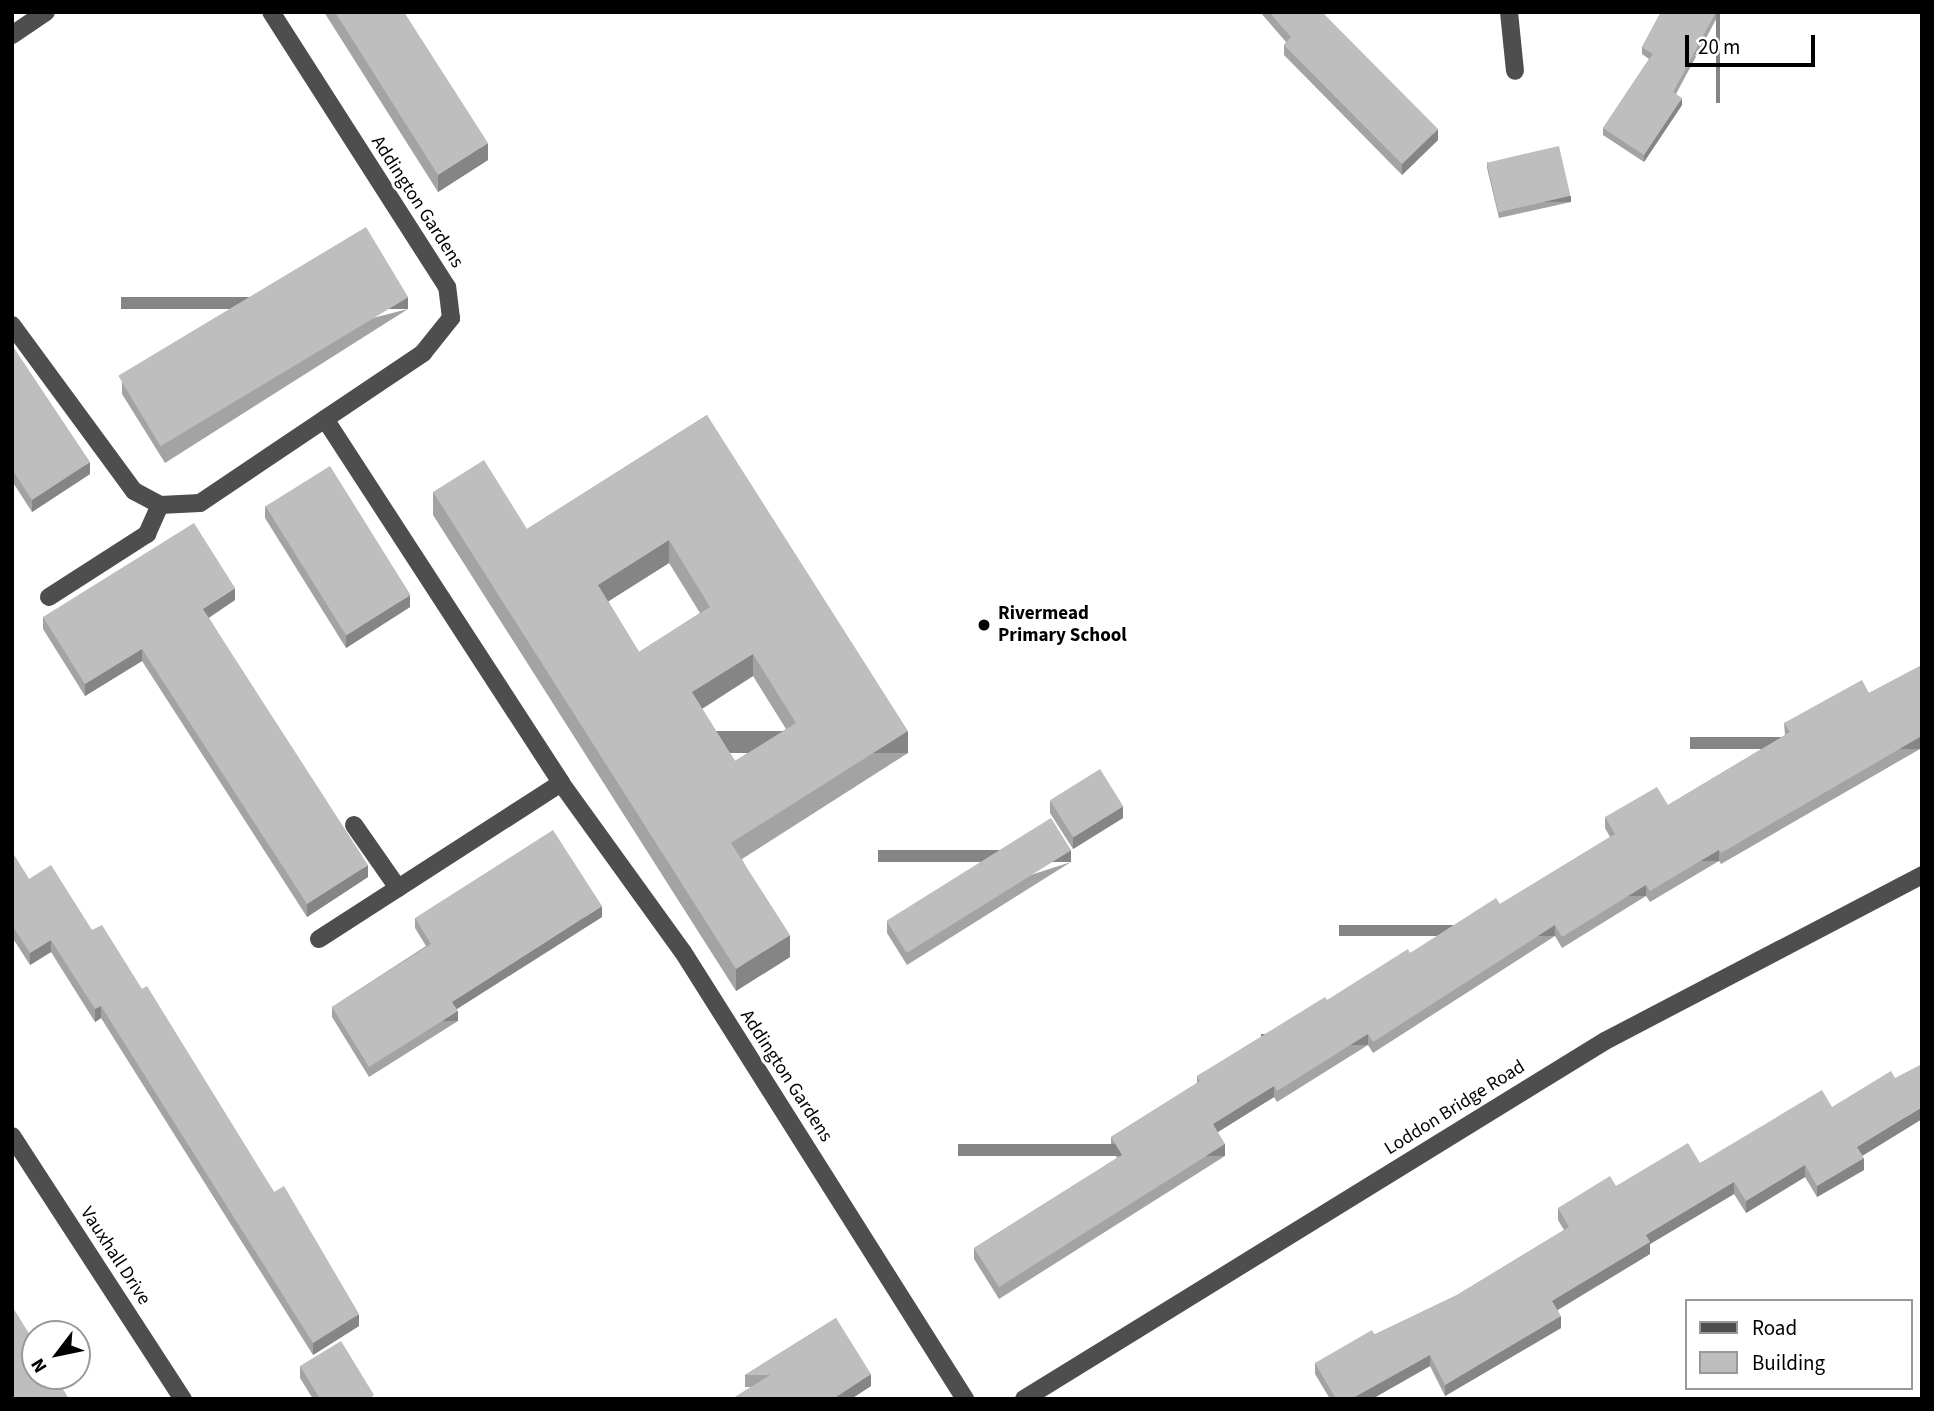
<!DOCTYPE html>
<html>
<head>
<meta charset="utf-8">
<style>
  body { margin:0 }
  #map { position:relative; width:1934px; height:1411px; overflow:hidden; background:#fff; font-family:"Source Sans 3",sans-serif }
  div>[style] { position:absolute }
  .minor>* { height:18px; margin:-9px; padding:0 9px; transform-origin:9px; border-radius:9px; background:#4e4e4e }
  .wall>* { inset:0; background:#a3a3a3 }
  .shaded-wall>* { inset:0; background:#858585; transform-origin:0 0 }
  .building>* { inset:0; background:#bebebe; transform-origin:0 0 }
  .dots>* { width:19px; height:19px; translate:-50% -50%; box-sizing:border-box; border:4px solid #fff; border-radius:50% }
  span { translate:-50% -50%; white-space:nowrap; text-align:center; line-height:1.15; -webkit-text-stroke:6px #fff; paint-order:stroke }
  .street-label { font-size:19px; color:#000 }
  .poi-label { font-size:19px; color:#000; font-weight:700 }
  .left { translate:0 -50%; text-align:left }
  .frame { position:absolute; inset:0; border:14px solid #000; pointer-events:none }
  .legend { position:absolute; left:1685px; top:1299px; width:228px; height:91px; box-sizing:border-box; background:#fff; border:2px solid #999; margin:0; padding:9px 12px; list-style:none; font-size:21px; color:#000 }
  .legend li { display:flex; align-items:center; gap:14px; height:35px }
  .legend b { width:35px; border:2px solid #999 }
  .north { position:absolute; left:21px; top:1320px; width:70px; height:70px; box-sizing:border-box; background:#fff; border:2px solid #999; border-radius:50%; rotate:238deg; font-size:19px; font-weight:700; line-height:28px; text-align:center; color:#000 }
  .north::after { content:''; display:block; margin:auto; width:24px; height:32px; background:#000; clip-path:polygon(50% 0,100% 100%,50% 72%,0 100%) }
  .scale { position:absolute; left:1685px; top:35px; width:130px; height:32px; box-sizing:border-box; border:4px solid #000; border-top:0; padding-left:9px; font-size:21px; line-height:24px; white-space:nowrap; color:#000; -webkit-text-stroke:5px #fff; paint-order:stroke }
</style>
</head>
<body>
<div id="map">
  <div class="minor">
    <i style="left:1509px;top:12px;width:59px;rotate:84.2deg"></i>
    <i style="left:12px;top:35px;width:41px;rotate:-34.1deg"></i>
    <i style="left:12px;top:325px;width:206px;rotate:53.7deg"></i>
    <i style="left:134px;top:491px;width:30px;rotate:28deg"></i>
    <i style="left:160px;top:505px;width:40px;rotate:-2.9deg"></i>
    <i style="left:200px;top:503px;width:269px;rotate:-33.9deg"></i>
    <i style="left:423px;top:353px;width:45px;rotate:-51.3deg"></i>
    <i style="left:451px;top:318px;width:31px;rotate:-97deg"></i>
    <i style="left:447px;top:287px;width:326px;rotate:-122.6deg"></i>
    <i style="left:325px;top:419px;width:434px;rotate:57deg"></i>
    <i style="left:561px;top:783px;width:208px;rotate:54.2deg"></i>
    <i style="left:683px;top:952px;width:529px;rotate:57.75deg"></i>
    <i style="left:49px;top:597px;width:117px;rotate:-32.7deg"></i>
    <i style="left:147px;top:534px;width:32px;rotate:-66deg"></i>
    <i style="left:354px;top:825px;width:77px;rotate:55.1deg"></i>
    <i style="left:319px;top:939px;width:288px;rotate:-32.8deg"></i>
    <i style="left:12px;top:1136px;width:314px;rotate:57deg"></i>
    <i style="left:1024px;top:1399px;width:682px;rotate:-31.64deg"></i>
    <i style="left:1605px;top:1041px;width:358px;rotate:-27.6deg"></i>
  </div>
  <div class="wall">
    <i style="clip-path:polygon(324px 12px,404px 12px,488px 160px,438px 192px)"></i>
    <i style="clip-path:polygon(1260px 12px,1322px 12px,1438px 140px,1402px 175px,1284px 55px,1284px 45px,1286px 42px)"></i>
    <i style="clip-path:polygon(1661px 12px,1720px 12px,1676px 94px,1682px 105px,1644px 162px,1603px 135px,1603px 128px,1649px 59px,1642px 54px,1642px 47px)"></i>
    <i style="clip-path:polygon(1487px 162px,1571px 202px,1499px 218px,1487px 168px)"></i>
    <i style="clip-path:polygon(408px 309px,165px 463px,122px 394px,122px 382px)"></i>
    <i style="clip-path:polygon(12px 345px,90px 474px,32px 512px,12px 481px)"></i>
    <i style="clip-path:polygon(evenodd,707px 415px,908px 753px,742px 859px,790px 957px,736px 991px,433px 515px,433px 492px,527px 529px,707px 415px,669px 563px,700px 613px,639px 652px,608px 601px,669px 563px,707px 415px,753px 676px,786px 729px,735px 761px,702px 709px,753px 676px)"></i>
    <i style="clip-path:polygon(265px 506px,410px 607px,346px 648px,265px 518px)"></i>
    <i style="clip-path:polygon(235px 600px,209px 618px,368px 877px,307px 917px,142px 661px,85px 696px,43px 629px,43px 617px)"></i>
    <i style="clip-path:polygon(1922px 665px,1922px 752px,1920px 749px,1721px 864px,1719px 861px,1650px 902px,1646px 896px,1562px 948px,1555px 936px,1373px 1053px,1368px 1045px,1277px 1102px,1274px 1097px,1218px 1132px,1225px 1156px,999px 1299px,974px 1259px,974px 1248px,1117px 1158px,1111px 1148px,1111px 1137px,1197px 1083px,1197px 1076px,1410px 953px,1500px 904px,1610px 837px,1605px 828px,1605px 817px,1668px 805px,1785px 735px,1784px 723px,1869px 693px)"></i>
    <i style="clip-path:polygon(1050px 801px,1123px 818px,1073px 849px,1050px 813px)"></i>
    <i style="clip-path:polygon(12px 852px,29px 879px,92px 930px,142px 989px,274px 1192px,359px 1326px,313px 1355px,101px 1018px,95px 1022px,51px 952px,30px 965px,12px 937px)"></i>
    <i style="clip-path:polygon(1071px 862px,907px 965px,887px 933px,887px 921px)"></i>
    <i style="clip-path:polygon(602px 917px,457px 1009px,458px 1021px,369px 1077px,332px 1017px,332px 1007px,426px 946px,415px 928px,415px 918px)"></i>
    <i style="clip-path:polygon(1832px 1107px,1922px 1119px,1862px 1156px,1864px 1170px,1817px 1197px,1805px 1177px,1746px 1213px,1734px 1194px,1650px 1244px,1650px 1254px,1558px 1310px,1561px 1328px,1445px 1396px,1430px 1366px,1372px 1399px,1330px 1399px,1315px 1374px,1315px 1363px,1457px 1295px,1564px 1230px,1558px 1220px,1558px 1208px,1616px 1186px,1700px 1163px)"></i>
    <i style="clip-path:polygon(836px 1318px,871px 1386px,851px 1399px,732px 1399px,751px 1387px,745px 1387px,745px 1375px)"></i>
    <i style="clip-path:polygon(300px 1366px,374px 1399px,313px 1399px,300px 1378px)"></i>
  </div>
  <div class="shaded-wall">
    <i style="left:1716px;top:12px;width:4px;height:91px"></i>
    <i style="clip-path:polygon(1682px 98px,1682px 105px,1644px 162px,1644px 155px)"></i>
    <i style="clip-path:polygon(1438px 129px,1438px 140px,1402px 175px,1402px 164px)"></i>
    <i style="clip-path:polygon(488px 143px,488px 160px,438px 192px,438px 175px)"></i>
    <i style="left:1571px;top:196px;width:6px;height:74px;rotate:90deg"></i>
    <i style="left:408px;top:297px;width:12px;height:287px;rotate:90deg"></i>
    <i style="clip-path:polygon(90px 462px,90px 474px,32px 512px,32px 500px)"></i>
    <i style="clip-path:polygon(669px 540px,669px 563px,598px 608px,598px 585px)"></i>
    <i style="clip-path:polygon(235px 588px,235px 600px,203px 621px,203px 609px)"></i>
    <i style="clip-path:polygon(410px 595px,410px 607px,346px 648px,346px 636px)"></i>
    <i style="clip-path:polygon(142px 649px,142px 661px,85px 696px,85px 684px)"></i>
    <i style="clip-path:polygon(753px 654px,753px 676px,692px 715px,692px 692px)"></i>
    <i style="left:908px;top:731px;width:22px;height:209px;rotate:90deg"></i>
    <i style="left:1920px;top:737px;width:12px;height:230px;rotate:90deg"></i>
    <i style="clip-path:polygon(1123px 806px,1123px 818px,1073px 849px,1073px 837px)"></i>
    <i style="left:1071px;top:850px;width:12px;height:193px;rotate:90deg"></i>
    <i style="left:1719px;top:850px;width:11px;height:80px;rotate:90deg"></i>
    <i style="clip-path:polygon(368px 865px,368px 877px,307px 917px,307px 904px)"></i>
    <i style="left:1646px;top:885px;width:11px;height:99px;rotate:90deg"></i>
    <i style="clip-path:polygon(602px 906px,602px 917px,452px 1012px,452px 1002px)"></i>
    <i style="left:1555px;top:925px;width:11px;height:216px;rotate:90deg"></i>
    <i style="clip-path:polygon(790px 935px,790px 957px,736px 991px,736px 969px)"></i>
    <i style="clip-path:polygon(51px 940px,51px 952px,30px 965px,30px 953px)"></i>
    <i style="clip-path:polygon(101px 1006px,101px 1018px,95px 1022px,95px 1009px)"></i>
    <i style="left:458px;top:1011px;width:10px;height:105px;rotate:90deg"></i>
    <i style="left:1368px;top:1034px;width:11px;height:107px;rotate:90deg"></i>
    <i style="clip-path:polygon(1274px 1086px,1274px 1097px,1213px 1135px,1213px 1124px)"></i>
    <i style="clip-path:polygon(1922px 1107px,1922px 1119px,1857px 1159px,1857px 1147px)"></i>
    <i style="left:1225px;top:1144px;width:12px;height:267px;rotate:90deg"></i>
    <i style="clip-path:polygon(1864px 1158px,1864px 1170px,1817px 1197px,1817px 1186px)"></i>
    <i style="clip-path:polygon(1805px 1165px,1805px 1177px,1746px 1213px,1746px 1201px)"></i>
    <i style="clip-path:polygon(1734px 1182px,1734px 1194px,1650px 1244px,1650px 1254px,1552px 1313px,1552px 1301px,1646px 1235px)"></i>
    <i style="clip-path:polygon(359px 1314px,359px 1326px,313px 1355px,313px 1343px)"></i>
    <i style="clip-path:polygon(1561px 1316px,1561px 1328px,1445px 1396px,1445px 1385px)"></i>
    <i style="clip-path:polygon(1430px 1355px,1430px 1366px,1372px 1399px,1351px 1399px)"></i>
    <i style="clip-path:polygon(871px 1374px,871px 1386px,851px 1399px,833px 1399px)"></i>
  </div>
  <div class="building">
    <i style="clip-path:polygon(335px 12px,404px 12px,488px 143px,438px 175px)"></i>
    <i style="clip-path:polygon(1269px 12px,1322px 12px,1438px 129px,1402px 164px,1284px 45px,1291px 37px)"></i>
    <i style="clip-path:polygon(1661px 12px,1716px 12px,1673px 92px,1682px 98px,1644px 155px,1603px 128px,1653px 54px,1642px 47px)"></i>
    <i style="left:1559px;top:146px;width:51px;height:74px;rotate:77deg"></i>
    <i style="left:366px;top:227px;width:82px;height:289px;rotate:59deg"></i>
    <i style="clip-path:polygon(12px 345px,90px 462px,32px 500px,12px 469px)"></i>
    <i style="clip-path:polygon(evenodd,707px 415px,908px 731px,731px 843px,790px 935px,736px 969px,433px 492px,484px 460px,527px 529px,707px 415px,669px 540px,710px 607px,639px 652px,598px 585px,669px 540px,707px 415px,753px 654px,796px 723px,735px 761px,692px 692px,753px 654px)"></i>
    <i style="left:330px;top:466px;width:152px;height:76px;rotate:58deg"></i>
    <i style="clip-path:polygon(194px 523px,235px 588px,203px 609px,368px 865px,307px 904px,142px 649px,85px 684px,43px 617px)"></i>
    <i style="clip-path:polygon(1922px 665px,1922px 741px,1920px 737px,1721px 853px,1719px 850px,1650px 891px,1646px 885px,1562px 937px,1555px 925px,1373px 1042px,1368px 1034px,1277px 1091px,1274px 1086px,1213px 1124px,1225px 1144px,999px 1287px,974px 1248px,1122px 1155px,1111px 1137px,1200px 1081px,1197px 1076px,1325px 997px,1327px 1000px,1408px 949px,1410px 953px,1496px 898px,1500px 904px,1615px 834px,1605px 817px,1657px 787px,1668px 805px,1790px 732px,1784px 723px,1862px 680px,1869px 693px)"></i>
    <i style="left:1100px;top:769px;width:44px;height:59px;rotate:58deg"></i>
    <i style="left:1051px;top:818px;width:38px;height:194px;rotate:58deg"></i>
    <i style="clip-path:polygon(553px 830px,602px 906px,452px 1002px,458px 1011px,369px 1067px,332px 1007px,431px 944px,415px 918px)"></i>
    <i style="clip-path:polygon(12px 852px,29px 879px,51px 865px,92px 930px,102px 925px,142px 989px,147px 986px,274px 1192px,284px 1186px,359px 1314px,313px 1343px,101px 1006px,95px 1009px,51px 940px,30px 953px,12px 925px)"></i>
    <i style="clip-path:polygon(1922px 1064px,1922px 1107px,1857px 1147px,1864px 1158px,1817px 1186px,1805px 1165px,1746px 1201px,1734px 1182px,1646px 1235px,1650px 1242px,1552px 1301px,1561px 1316px,1445px 1385px,1430px 1355px,1351px 1399px,1336px 1399px,1315px 1363px,1372px 1330px,1375px 1335px,1457px 1295px,1569px 1227px,1558px 1208px,1610px 1176px,1616px 1186px,1688px 1143px,1700px 1163px,1822px 1090px,1832px 1107px,1891px 1071px,1895px 1078px)"></i>
    <i style="clip-path:polygon(12px 1306px,35px 1343px,35px 1376px,55px 1376px,69px 1399px,16px 1399px,12px 1393px)"></i>
    <i style="clip-path:polygon(836px 1318px,871px 1374px,833px 1399px,732px 1399px,770px 1375px,745px 1375px)"></i>
    <i style="clip-path:polygon(341px 1341px,374px 1395px,369px 1399px,320px 1399px,300px 1366px)"></i>
  </div>
  <div class="dots">
    <i style="left:984px;top:625px;background:#000"></i>
  </div>
  <div class="street-label">
    <span style="left:417px;top:202px;rotate:57deg">Addington Gardens</span>
    <span style="left:786px;top:1076px;rotate:57deg">Addington Gardens</span>
    <span style="left:1455px;top:1108px;rotate:-32deg">Loddon Bridge Road</span>
    <span style="left:115px;top:1256px;rotate:57deg">Vauxhall Drive</span>
  </div>
  <div class="poi-label">
    <span class="left" style="left:998px;top:625px">Rivermead<br>Primary School</span>
  </div>
  <div class="frame"></div>
  <ul class="legend">
  <li><b style="height:9px;background:#4e4e4e"></b>Road</li>
  <li><b style="height:19px;background:#bebebe"></b>Building</li>
  </ul>
  <div class="north">N</div>
  <div class="scale">20 m</div>
</div>
</body>
</html>
